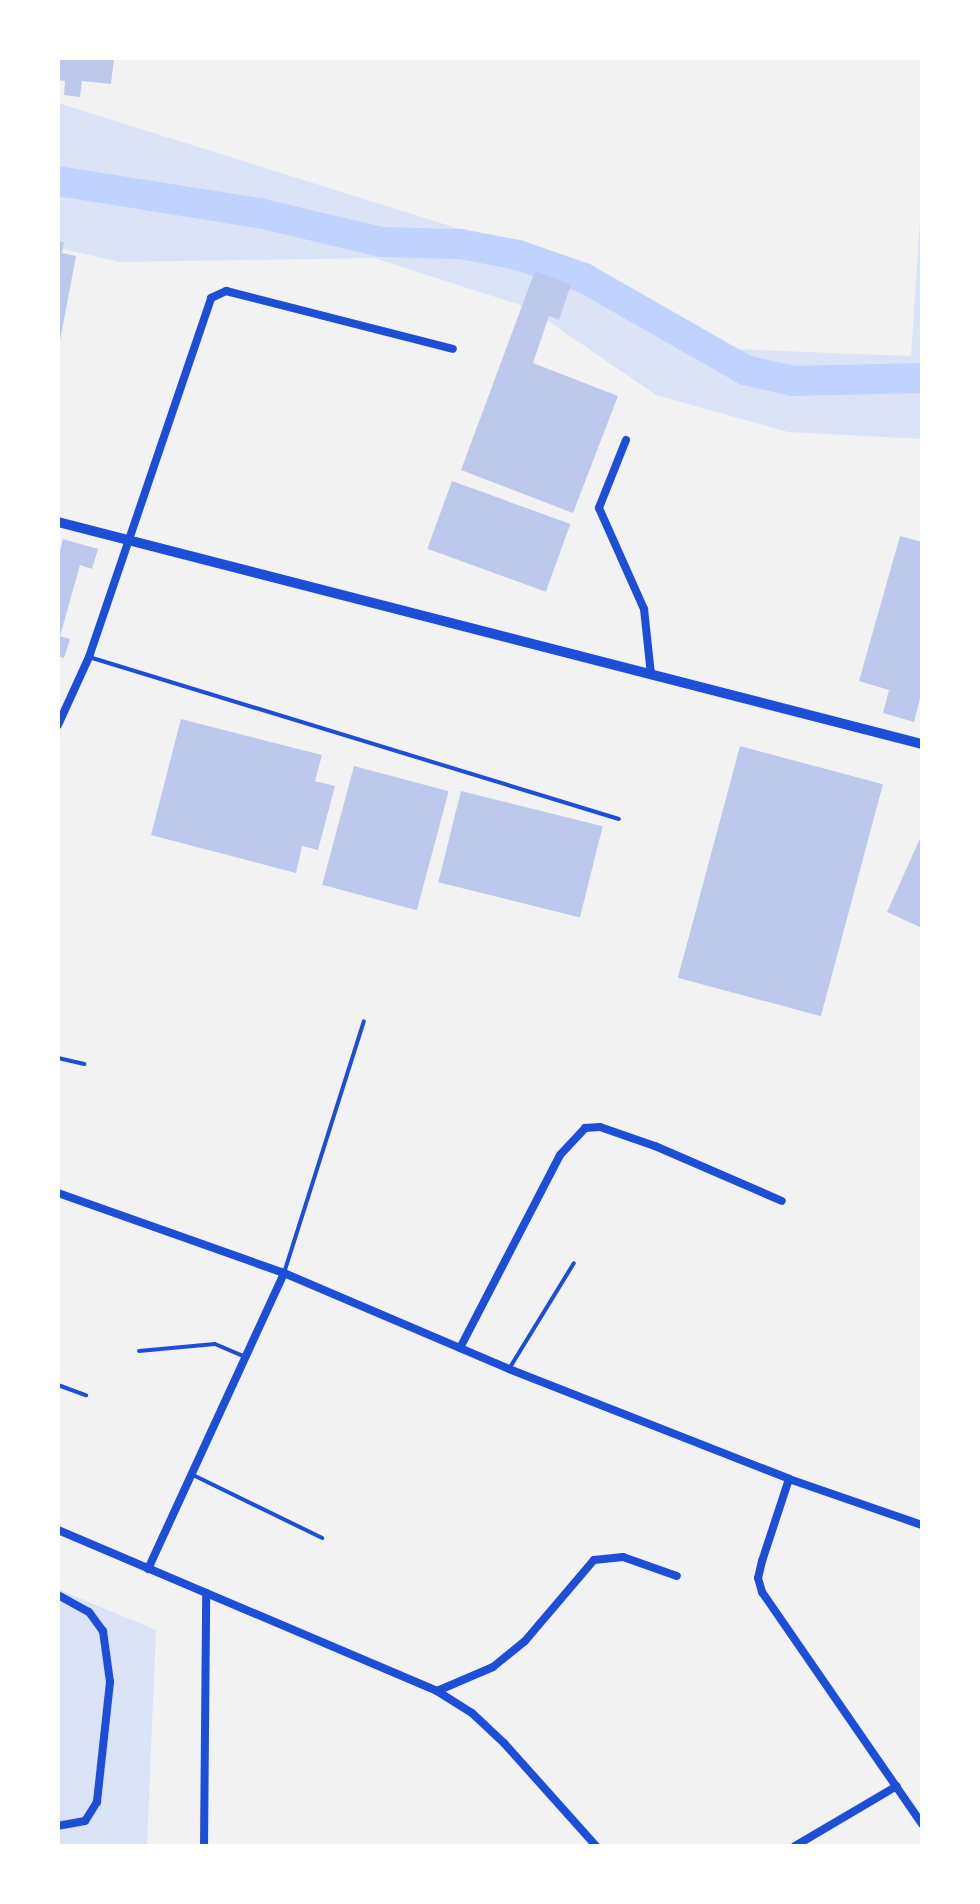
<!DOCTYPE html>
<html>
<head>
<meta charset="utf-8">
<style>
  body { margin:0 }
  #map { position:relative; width:980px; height:1904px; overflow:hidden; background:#f2f2f2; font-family:Signika,sans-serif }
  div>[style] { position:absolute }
  .green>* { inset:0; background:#dbe4f7 }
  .river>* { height:30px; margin:-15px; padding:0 15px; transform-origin:15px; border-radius:15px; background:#bfd3fe }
  .building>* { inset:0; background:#bdc9ec; transform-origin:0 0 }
  .service>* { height:4px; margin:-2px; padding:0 2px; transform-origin:2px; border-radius:2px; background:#1d4ed8 }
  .minor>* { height:8px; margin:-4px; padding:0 4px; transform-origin:4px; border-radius:4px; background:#1d4ed8 }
  .tertiary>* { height:10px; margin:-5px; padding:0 5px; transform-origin:5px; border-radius:5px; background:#1d4ed8 }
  span { translate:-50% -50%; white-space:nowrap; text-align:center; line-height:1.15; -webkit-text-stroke:10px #fff; paint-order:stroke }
  .frame { position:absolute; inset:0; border:60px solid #fff; pointer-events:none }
</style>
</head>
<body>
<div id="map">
  <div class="green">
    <i style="clip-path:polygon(58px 103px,565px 262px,733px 349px,911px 356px,922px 189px,922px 439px,788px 432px,656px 395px,529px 308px,374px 258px,120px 262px,58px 248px)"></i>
    <i style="clip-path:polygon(58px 1589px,156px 1630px,147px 1846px,58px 1846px)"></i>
  </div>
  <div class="river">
    <i style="left:58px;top:181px;width:208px;rotate:9.1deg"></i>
    <i style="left:263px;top:214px;width:121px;rotate:13.3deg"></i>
    <i style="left:381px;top:242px;width:79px;rotate:1.5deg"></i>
    <i style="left:460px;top:244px;width:59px;rotate:10.7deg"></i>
    <i style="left:518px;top:255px;width:70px;rotate:19.2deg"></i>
    <i style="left:584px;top:278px;width:185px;rotate:29.7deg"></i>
    <i style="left:745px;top:370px;width:50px;rotate:12.7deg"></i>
    <i style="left:794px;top:381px;width:128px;rotate:-1.3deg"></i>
  </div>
  <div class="building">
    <i style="clip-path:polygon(58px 58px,114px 58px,111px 84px,82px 81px,80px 97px,64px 95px,65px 81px,58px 80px)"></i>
    <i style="clip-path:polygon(58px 241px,64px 242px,62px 253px,76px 256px,59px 346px)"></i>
    <i style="clip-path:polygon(535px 271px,571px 284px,559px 320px,549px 316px,533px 363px,618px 396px,573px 513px,461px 470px)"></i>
    <i style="left:452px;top:481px;width:126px;height:72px;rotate:20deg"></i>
    <i style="clip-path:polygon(900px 536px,922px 542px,922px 691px,914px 722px,883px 713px,889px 690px,859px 681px)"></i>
    <i style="clip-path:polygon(63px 539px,98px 549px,92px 569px,80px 565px,60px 636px,70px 639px,64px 658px,58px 656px,58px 558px)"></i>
    <i style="clip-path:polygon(181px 719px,322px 755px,315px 781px,335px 786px,318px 850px,302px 846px,296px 873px,151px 835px)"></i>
    <i style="left:740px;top:746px;width:148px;height:240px;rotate:15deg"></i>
    <i style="left:354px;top:766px;width:98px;height:123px;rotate:15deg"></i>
    <i style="left:461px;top:791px;width:146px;height:94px;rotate:14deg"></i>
    <i style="clip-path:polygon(922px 834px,922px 928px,887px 912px)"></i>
  </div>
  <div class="service">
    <i style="left:89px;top:657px;width:554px;rotate:17deg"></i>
    <i style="left:58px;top:1058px;width:27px;rotate:13deg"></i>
    <i style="left:284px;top:1273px;width:264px;rotate:-72.4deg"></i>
    <i style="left:139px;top:1351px;width:76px;rotate:-5.3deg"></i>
    <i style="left:215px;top:1344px;width:34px;rotate:23deg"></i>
    <i style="left:509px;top:1369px;width:124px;rotate:-58.5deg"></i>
    <i style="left:58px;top:1385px;width:30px;rotate:20deg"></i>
    <i style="left:191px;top:1474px;width:146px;rotate:26deg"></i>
  </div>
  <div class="minor">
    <i style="left:626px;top:440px;width:73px;rotate:111.7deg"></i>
    <i style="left:599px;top:508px;width:111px;rotate:66deg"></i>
    <i style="left:644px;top:609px;width:65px;rotate:83.9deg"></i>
    <i style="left:58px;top:725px;width:75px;rotate:-65.5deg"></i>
    <i style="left:89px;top:657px;width:379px;rotate:-71.2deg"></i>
    <i style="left:211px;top:298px;width:17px;rotate:-25deg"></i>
    <i style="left:226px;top:291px;width:234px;rotate:14.3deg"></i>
    <i style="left:58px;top:1193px;width:240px;rotate:19.5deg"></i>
    <i style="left:284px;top:1273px;width:245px;rotate:23.1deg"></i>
    <i style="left:509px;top:1369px;width:301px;rotate:21.4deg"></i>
    <i style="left:789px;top:1479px;width:141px;rotate:19.1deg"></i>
    <i style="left:460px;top:1348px;width:217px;rotate:-62.6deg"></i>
    <i style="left:560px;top:1155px;width:37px;rotate:-47deg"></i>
    <i style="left:585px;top:1128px;width:15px;rotate:-4deg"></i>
    <i style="left:600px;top:1127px;width:58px;rotate:19.1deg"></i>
    <i style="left:655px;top:1146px;width:138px;rotate:23.4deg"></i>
    <i style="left:789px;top:1479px;width:86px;rotate:108.2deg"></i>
    <i style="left:762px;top:1561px;width:17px;rotate:103deg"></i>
    <i style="left:758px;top:1578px;width:15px;rotate:74deg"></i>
    <i style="left:762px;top:1592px;width:282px;rotate:55.4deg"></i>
    <i style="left:58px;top:1530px;width:412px;rotate:23deg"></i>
    <i style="left:437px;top:1691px;width:41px;rotate:32.2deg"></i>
    <i style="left:472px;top:1713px;width:44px;rotate:43.2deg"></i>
    <i style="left:504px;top:1743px;width:138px;rotate:48.2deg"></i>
    <i style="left:148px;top:1569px;width:326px;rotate:-65.3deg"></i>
    <i style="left:58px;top:1595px;width:35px;rotate:29deg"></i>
    <i style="left:89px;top:1612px;width:24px;rotate:54deg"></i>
    <i style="left:103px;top:1631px;width:51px;rotate:82.2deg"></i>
    <i style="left:110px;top:1682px;width:121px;rotate:96.2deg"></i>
    <i style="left:97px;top:1802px;width:22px;rotate:122deg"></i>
    <i style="left:85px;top:1821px;width:27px;rotate:170deg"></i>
    <i style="left:437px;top:1691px;width:61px;rotate:-23.2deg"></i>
    <i style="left:493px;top:1667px;width:41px;rotate:-39.1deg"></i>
    <i style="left:525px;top:1641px;width:106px;rotate:-49.6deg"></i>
    <i style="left:594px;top:1560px;width:29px;rotate:-6deg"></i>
    <i style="left:623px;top:1557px;width:57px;rotate:19.4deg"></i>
    <i style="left:204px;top:1846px;width:253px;rotate:-89.5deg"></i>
    <i style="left:795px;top:1846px;width:118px;rotate:-30.5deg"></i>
  </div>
  <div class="tertiary">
    <i style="left:58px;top:522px;width:892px;rotate:14.41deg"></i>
  </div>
  <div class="frame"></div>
</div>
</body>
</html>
